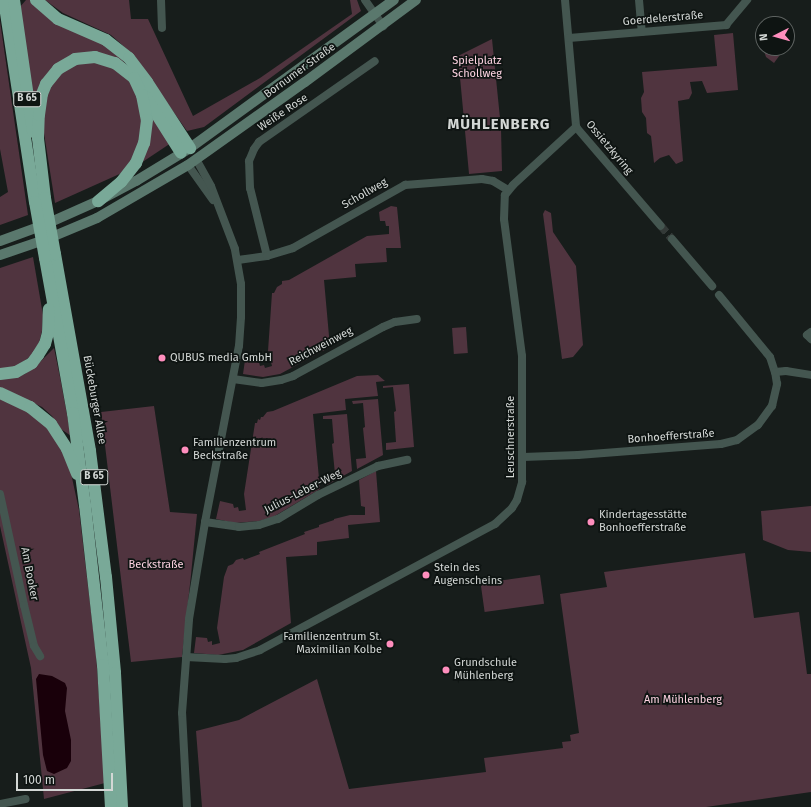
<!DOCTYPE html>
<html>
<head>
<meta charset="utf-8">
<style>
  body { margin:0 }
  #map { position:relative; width:811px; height:807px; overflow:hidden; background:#171d1b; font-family:"Fira Sans",sans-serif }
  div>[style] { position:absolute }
  .green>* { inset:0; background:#50343f; transform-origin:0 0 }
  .water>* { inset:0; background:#19000a }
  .street-tunnel>* { height:8px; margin-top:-4px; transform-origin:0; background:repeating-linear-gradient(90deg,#333937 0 8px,transparent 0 12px) }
  .street>* { height:8px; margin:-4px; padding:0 4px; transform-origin:4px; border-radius:4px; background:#445650 }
  .secondary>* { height:10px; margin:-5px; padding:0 5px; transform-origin:5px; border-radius:5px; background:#5a786d }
  .highway>* { height:12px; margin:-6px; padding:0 6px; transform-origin:6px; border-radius:6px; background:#79a998 }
  .highway-bridge>* { height:12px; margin:-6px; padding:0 6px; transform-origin:6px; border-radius:6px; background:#79a998 }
  .dots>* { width:11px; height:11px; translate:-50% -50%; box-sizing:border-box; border:2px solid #0e1412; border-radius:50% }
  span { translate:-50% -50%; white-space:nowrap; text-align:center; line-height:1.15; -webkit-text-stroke:3.5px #0e1412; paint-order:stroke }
  .shield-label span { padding:1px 3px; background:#0e1412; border:1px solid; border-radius:3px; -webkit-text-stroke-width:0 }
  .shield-label { font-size:10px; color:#d3d7d5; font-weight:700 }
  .street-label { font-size:11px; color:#d3d7d5 }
  .park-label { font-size:11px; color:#fdd2e1 }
  .poi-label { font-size:11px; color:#d3d7d5 }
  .left { translate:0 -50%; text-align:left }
  .right { translate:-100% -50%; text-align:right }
  .district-label { font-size:15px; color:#d3d7d5; font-weight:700; letter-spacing:1px }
  .north { position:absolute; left:755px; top:16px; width:40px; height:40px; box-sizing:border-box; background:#0e1412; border:1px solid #5d6260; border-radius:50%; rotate:264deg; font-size:11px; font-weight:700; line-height:16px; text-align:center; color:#d3d7d5 }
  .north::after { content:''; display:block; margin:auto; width:14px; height:18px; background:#fe8ebd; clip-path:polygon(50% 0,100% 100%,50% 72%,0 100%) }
  .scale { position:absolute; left:16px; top:773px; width:97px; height:18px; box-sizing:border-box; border:2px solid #d3d7d5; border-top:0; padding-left:5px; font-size:12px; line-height:14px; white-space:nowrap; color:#d3d7d5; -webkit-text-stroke:3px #0e1412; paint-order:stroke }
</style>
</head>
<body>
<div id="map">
  <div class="green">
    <i style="clip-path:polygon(26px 0,31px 0,114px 50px,130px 69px,69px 58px,35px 112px,19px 8px)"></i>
    <i style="clip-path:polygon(45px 0,129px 0,131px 19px,148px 19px,193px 116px,260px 78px,352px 14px,350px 0,357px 0,361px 11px,204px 127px,187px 131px,134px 56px,119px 42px,111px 35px,63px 13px)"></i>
    <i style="clip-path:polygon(0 21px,28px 215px,0 225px,0 197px,8px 192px,0 149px)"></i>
    <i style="clip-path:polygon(733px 33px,738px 90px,707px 93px,702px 81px,690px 82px,692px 93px,689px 99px,678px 101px,683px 161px,676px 164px,669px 155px,660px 158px,654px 163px,651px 136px,647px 133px,646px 118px,642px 112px,641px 98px,644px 92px,642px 72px,717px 66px,714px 35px)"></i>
    <i style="clip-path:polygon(492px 39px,501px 128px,502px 171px,469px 174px,458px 56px)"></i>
    <i style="clip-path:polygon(763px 48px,785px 48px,774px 63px,766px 57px)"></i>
    <i style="clip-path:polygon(86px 61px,112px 66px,129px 81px,136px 91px,142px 114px,140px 138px,136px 151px,124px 172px,55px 203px,43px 127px,44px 107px,51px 85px,61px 73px,70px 66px)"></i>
    <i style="clip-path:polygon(150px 111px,171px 143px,138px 165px)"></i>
    <i style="clip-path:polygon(391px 206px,397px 207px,401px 248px,386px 248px,387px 262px,355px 264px,356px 277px,324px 280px,330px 347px,280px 374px,263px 377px,243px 374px,245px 360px,259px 362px,260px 366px,264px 365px,265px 368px,272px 366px,268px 351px,272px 293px,274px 293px,277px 287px,282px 284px,282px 281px,289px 280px,367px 236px,389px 234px,389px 226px,386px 226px,385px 221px,380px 221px,379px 212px)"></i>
    <i style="clip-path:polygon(545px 210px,551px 213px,553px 232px,576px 266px,583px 345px,573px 357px,562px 359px,543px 214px)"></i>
    <i style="clip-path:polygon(33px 257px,43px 315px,42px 331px,39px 343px,31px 356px,14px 368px,0 370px,0 268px)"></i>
    <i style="left:466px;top:327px;width:26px;height:14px;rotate:86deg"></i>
    <i style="clip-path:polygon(54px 348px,60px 377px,71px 436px,61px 429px,52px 416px,42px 407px,0 387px,0 378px,14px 378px,25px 374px,37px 365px)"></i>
    <i style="clip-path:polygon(378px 375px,385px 381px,376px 382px,378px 396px,345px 399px,346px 410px,313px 414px,320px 489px,273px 517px,259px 521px,235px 523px,216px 519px,220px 501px,233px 504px,234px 508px,238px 507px,239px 511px,246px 510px,244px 494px,255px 423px,257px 423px,258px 419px,260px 420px,261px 417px,263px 417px,267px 412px,273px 411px,357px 376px)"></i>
    <i style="clip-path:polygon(409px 384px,414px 447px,386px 450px,386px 443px,396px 442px,394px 412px,396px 411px,393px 387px,383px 388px,383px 386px)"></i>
    <i style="clip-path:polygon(0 398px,17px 405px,48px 427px,69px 464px,79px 510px,96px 654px,105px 783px,44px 799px,31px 668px,0 526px)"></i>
    <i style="clip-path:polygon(378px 399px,383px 455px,357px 469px,356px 459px,366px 458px,363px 428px,365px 427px,363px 403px,353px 404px,352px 401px)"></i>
    <i style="clip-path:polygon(154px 406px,170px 512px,197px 514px,191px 575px,182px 657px,131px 662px,101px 412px)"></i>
    <i style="clip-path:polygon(347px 414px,352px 471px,327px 485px,326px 475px,335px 474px,332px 444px,334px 443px,332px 419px,323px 419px,323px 416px)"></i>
    <i style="clip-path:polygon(376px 471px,380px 522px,348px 525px,349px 538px,317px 542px,317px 555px,286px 557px,291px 623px,243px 650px,218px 655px,194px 653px,196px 637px,207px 638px,208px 642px,212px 641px,212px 645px,220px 643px,217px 628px,224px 577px,228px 566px,233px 564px,236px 560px,243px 558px,244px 560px,260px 554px,259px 552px,305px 534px,304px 532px,319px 527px,319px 525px,334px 520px,334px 519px,350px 515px,365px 515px,365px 507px,361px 506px,359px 480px)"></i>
    <i style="clip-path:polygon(811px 506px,811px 552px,788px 550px,763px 540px,761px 511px)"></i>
    <i style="clip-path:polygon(745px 553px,754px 618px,799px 612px,807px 674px,811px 674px,811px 792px,706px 807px,202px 807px,196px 731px,239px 720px,317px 679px,349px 789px,486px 772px,484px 758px,563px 748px,562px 742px,571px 741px,570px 735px,579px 733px,560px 594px,607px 587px,604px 572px)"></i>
    <i style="left:540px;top:575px;width:29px;height:60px;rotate:82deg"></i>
  </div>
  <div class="water">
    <i style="clip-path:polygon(39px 674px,52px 676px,65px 683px,67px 688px,65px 711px,71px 740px,71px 761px,67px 768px,54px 774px,47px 771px,43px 755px,36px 679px)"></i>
  </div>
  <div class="street-tunnel">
    <i style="left:661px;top:226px;width:17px;rotate:50deg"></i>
  </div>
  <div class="street">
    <i style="left:161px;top:0;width:28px;rotate:88deg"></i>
    <i style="left:365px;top:0;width:32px;rotate:55deg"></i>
    <i style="left:565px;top:0;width:127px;rotate:85deg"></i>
    <i style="left:576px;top:127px;width:130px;rotate:49.4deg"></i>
    <i style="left:639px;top:0;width:32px;rotate:85deg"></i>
    <i style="left:569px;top:38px;width:158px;rotate:-4.7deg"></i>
    <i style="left:726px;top:25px;width:33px;rotate:-50deg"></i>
    <i style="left:188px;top:165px;width:43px;rotate:54.5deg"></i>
    <i style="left:672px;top:239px;width:62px;rotate:49.6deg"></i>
    <i style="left:267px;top:256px;width:70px;rotate:-104deg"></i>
    <i style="left:250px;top:188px;width:27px;rotate:-92deg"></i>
    <i style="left:249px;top:161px;width:13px;rotate:-67deg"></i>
    <i style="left:254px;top:149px;width:9px;rotate:-54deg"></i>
    <i style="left:259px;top:142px;width:141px;rotate:-34.9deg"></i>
    <i style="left:238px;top:260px;width:29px;rotate:-8deg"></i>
    <i style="left:267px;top:256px;width:27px;rotate:-17deg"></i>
    <i style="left:293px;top:248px;width:129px;rotate:-29.4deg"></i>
    <i style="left:405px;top:185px;width:77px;rotate:-4.5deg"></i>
    <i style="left:482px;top:179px;width:11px;rotate:10deg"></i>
    <i style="left:493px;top:181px;width:17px;rotate:31deg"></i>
    <i style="left:719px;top:295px;width:80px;rotate:50.6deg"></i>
    <i style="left:770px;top:357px;width:16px;rotate:72deg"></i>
    <i style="left:775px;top:372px;width:11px;rotate:-5deg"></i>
    <i style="left:786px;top:371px;width:25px;rotate:9deg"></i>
    <i style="left:811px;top:332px;width:5px;rotate:143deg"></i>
    <i style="left:807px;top:335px;width:6px;rotate:45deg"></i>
    <i style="left:233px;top:379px;width:29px;rotate:8deg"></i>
    <i style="left:262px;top:383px;width:19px;rotate:-9deg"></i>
    <i style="left:281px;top:380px;width:13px;rotate:-18deg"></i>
    <i style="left:293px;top:376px;width:102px;rotate:-28.6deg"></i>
    <i style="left:383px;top:327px;width:13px;rotate:-23deg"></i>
    <i style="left:395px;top:322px;width:22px;rotate:-8deg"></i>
    <i style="left:523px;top:457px;width:55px;rotate:-2.1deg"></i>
    <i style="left:578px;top:455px;width:143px;rotate:-4.4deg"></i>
    <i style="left:721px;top:444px;width:16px;rotate:-14deg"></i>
    <i style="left:737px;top:440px;width:26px;rotate:-36deg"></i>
    <i style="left:758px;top:425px;width:24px;rotate:-54deg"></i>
    <i style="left:772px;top:406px;width:23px;rotate:-77deg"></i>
    <i style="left:777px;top:384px;width:12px;rotate:-99deg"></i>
    <i style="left:0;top:494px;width:114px;rotate:77.8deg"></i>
    <i style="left:24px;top:605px;width:42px;rotate:76.3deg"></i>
    <i style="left:34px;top:646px;width:12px;rotate:59deg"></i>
    <i style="left:205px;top:522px;width:34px;rotate:8deg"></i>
    <i style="left:239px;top:527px;width:20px;rotate:-6deg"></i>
    <i style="left:259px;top:525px;width:20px;rotate:-18deg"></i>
    <i style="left:278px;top:519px;width:47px;rotate:-31deg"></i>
    <i style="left:318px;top:495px;width:67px;rotate:-25.8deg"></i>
    <i style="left:378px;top:466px;width:30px;rotate:-12deg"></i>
    <i style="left:186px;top:657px;width:39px;rotate:3deg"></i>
    <i style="left:225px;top:659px;width:11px;rotate:-5deg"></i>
    <i style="left:236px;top:658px;width:25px;rotate:-18deg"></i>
    <i style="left:260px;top:650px;width:267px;rotate:-28.2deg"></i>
    <i style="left:495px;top:524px;width:23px;rotate:-43deg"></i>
    <i style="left:512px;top:508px;width:9px;rotate:-58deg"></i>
    <i style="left:517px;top:500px;width:19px;rotate:-74deg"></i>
    <i style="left:522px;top:482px;width:126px;rotate:-90deg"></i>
    <i style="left:522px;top:356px;width:138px;rotate:-97.5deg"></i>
    <i style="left:504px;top:219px;width:24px;rotate:-88deg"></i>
    <i style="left:505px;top:195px;width:13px;rotate:-51deg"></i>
    <i style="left:513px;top:185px;width:86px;rotate:-42.6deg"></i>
    <i style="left:0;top:804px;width:26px;rotate:-11deg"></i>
    <i style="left:187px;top:807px;width:94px;rotate:-93deg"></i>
    <i style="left:182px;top:713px;width:94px;rotate:-85.7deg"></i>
    <i style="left:189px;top:619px;width:98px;rotate:-80.6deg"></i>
    <i style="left:205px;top:522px;width:179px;rotate:-79.1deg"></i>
    <i style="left:239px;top:346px;width:29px;rotate:-86deg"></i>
    <i style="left:241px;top:317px;width:33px;rotate:-90deg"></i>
    <i style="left:241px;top:284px;width:36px;rotate:-100deg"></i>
    <i style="left:235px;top:249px;width:67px;rotate:-110.9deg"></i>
    <i style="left:211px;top:186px;width:31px;rotate:-119deg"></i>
  </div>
  <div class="secondary">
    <i style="left:0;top:241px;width:47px;rotate:-20deg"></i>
    <i style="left:44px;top:225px;width:59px;rotate:-24deg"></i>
    <i style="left:98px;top:201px;width:43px;rotate:-27.8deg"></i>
    <i style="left:136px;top:181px;width:63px;rotate:-31.4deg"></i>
    <i style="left:190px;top:148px;width:252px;rotate:-36deg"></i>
    <i style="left:0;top:255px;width:50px;rotate:-18.8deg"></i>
    <i style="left:47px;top:239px;width:54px;rotate:-22.8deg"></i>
    <i style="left:97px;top:218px;width:105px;rotate:-30.2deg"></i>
    <i style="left:188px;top:165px;width:143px;rotate:-35.4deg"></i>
    <i style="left:305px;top:82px;width:138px;rotate:-36.5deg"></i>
  </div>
  <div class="highway">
    <i style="left:4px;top:0;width:204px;rotate:81.3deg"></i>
    <i style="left:14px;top:0;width:133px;rotate:81.8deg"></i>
    <i style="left:36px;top:0;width:29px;rotate:41deg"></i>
    <i style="left:58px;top:19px;width:52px;rotate:23.6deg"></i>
    <i style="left:106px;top:40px;width:29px;rotate:38deg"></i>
    <i style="left:129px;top:58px;width:30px;rotate:53deg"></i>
    <i style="left:147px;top:82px;width:79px;rotate:56.9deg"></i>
    <i style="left:145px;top:96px;width:67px;rotate:57.7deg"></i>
    <i style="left:45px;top:198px;width:60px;rotate:-96.7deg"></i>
    <i style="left:38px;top:138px;width:23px;rotate:-88deg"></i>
    <i style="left:39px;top:115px;width:21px;rotate:-82deg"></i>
    <i style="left:42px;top:94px;width:11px;rotate:-68deg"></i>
    <i style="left:46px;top:84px;width:19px;rotate:-51deg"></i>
    <i style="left:58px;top:69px;width:20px;rotate:-30deg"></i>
    <i style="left:75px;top:59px;width:20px;rotate:-6deg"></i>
    <i style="left:95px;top:57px;width:21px;rotate:17deg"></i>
    <i style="left:115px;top:63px;width:24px;rotate:38deg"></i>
    <i style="left:134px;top:78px;width:19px;rotate:65deg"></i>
    <i style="left:142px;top:95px;width:25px;rotate:79deg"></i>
    <i style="left:147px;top:120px;width:23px;rotate:97deg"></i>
    <i style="left:144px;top:143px;width:22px;rotate:112deg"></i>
    <i style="left:136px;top:163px;width:24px;rotate:128deg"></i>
    <i style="left:121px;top:182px;width:30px;rotate:140deg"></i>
    <i style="left:55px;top:254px;width:200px;rotate:79.9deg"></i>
    <i style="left:90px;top:451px;width:127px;rotate:82.8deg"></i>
    <i style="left:106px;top:577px;width:96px;rotate:84.6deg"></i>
    <i style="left:115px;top:673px;width:134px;rotate:87deg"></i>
    <i style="left:45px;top:258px;width:158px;rotate:79.8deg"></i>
    <i style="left:73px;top:413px;width:93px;rotate:82.6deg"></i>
    <i style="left:85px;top:505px;width:161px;rotate:83.6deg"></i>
    <i style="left:103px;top:665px;width:142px;rotate:86.8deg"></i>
    <i style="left:0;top:374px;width:16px;rotate:-7deg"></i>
    <i style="left:16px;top:372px;width:18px;rotate:-29deg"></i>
    <i style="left:32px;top:363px;width:10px;rotate:-53deg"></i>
    <i style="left:38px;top:355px;width:13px;rotate:-58deg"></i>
    <i style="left:45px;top:344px;width:11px;rotate:-75deg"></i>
    <i style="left:48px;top:333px;width:24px;rotate:-88deg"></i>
    <i style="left:0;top:393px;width:33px;rotate:25deg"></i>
    <i style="left:30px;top:407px;width:27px;rotate:39deg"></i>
    <i style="left:51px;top:424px;width:30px;rotate:57deg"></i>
    <i style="left:67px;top:449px;width:27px;rotate:68deg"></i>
  </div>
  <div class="highway-bridge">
    <i style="left:45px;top:198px;width:57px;rotate:79.9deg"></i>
    <i style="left:35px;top:202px;width:57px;rotate:79.9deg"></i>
  </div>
  <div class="dots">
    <i style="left:162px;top:358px;background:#fe8ebd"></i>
    <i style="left:185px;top:450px;background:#fe8ebd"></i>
    <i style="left:591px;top:522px;background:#fe8ebd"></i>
    <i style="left:426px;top:575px;background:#fe8ebd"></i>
    <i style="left:390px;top:644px;background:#fe8ebd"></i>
    <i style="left:446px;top:670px;background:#fe8ebd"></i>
  </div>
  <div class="shield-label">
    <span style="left:27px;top:99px">B 65</span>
    <span style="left:94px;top:477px">B 65</span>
  </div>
  <div class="street-label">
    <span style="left:663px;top:19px;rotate:-5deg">Goerdelerstraße</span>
    <span style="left:300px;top:71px;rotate:-36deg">Bornumer Straße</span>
    <span style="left:283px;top:113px;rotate:-34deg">Weiße Rose</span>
    <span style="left:609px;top:148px;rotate:50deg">Ossietzkyring</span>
    <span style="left:365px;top:194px;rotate:-30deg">Schollweg</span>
    <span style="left:321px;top:347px;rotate:-28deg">Reichweinweg</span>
    <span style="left:94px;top:400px;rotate:80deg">Bückeburger Allee</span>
    <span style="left:511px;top:437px;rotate:-90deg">Leuschnerstraße</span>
    <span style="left:671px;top:437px;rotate:-4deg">Bonhoefferstraße</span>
    <span style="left:303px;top:492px;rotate:-27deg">Julius-Leber-Weg</span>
    <span style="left:29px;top:574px;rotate:79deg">Am Booker</span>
  </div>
  <div class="park-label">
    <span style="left:477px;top:68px">Spielplatz<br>Schollweg</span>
    <span style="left:156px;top:565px">Beckstraße</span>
    <span style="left:683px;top:700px">Am Mühlenberg</span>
  </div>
  <div class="poi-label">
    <span class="left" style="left:170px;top:358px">QUBUS media GmbH</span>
    <span class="left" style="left:193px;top:450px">Familienzentrum<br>Beckstraße</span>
    <span class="left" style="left:599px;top:522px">Kindertagesstätte<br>Bonhoefferstraße</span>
    <span class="left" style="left:434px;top:575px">Stein des<br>Augenscheins</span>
    <span class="right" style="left:382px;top:644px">Familienzentrum St.<br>Maximilian Kolbe</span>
    <span class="left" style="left:454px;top:670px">Grundschule<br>Mühlenberg</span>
  </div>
  <div class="district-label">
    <span style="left:499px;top:125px">MÜHLENBERG</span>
  </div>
  <div class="north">N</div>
  <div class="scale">100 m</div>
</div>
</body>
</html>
